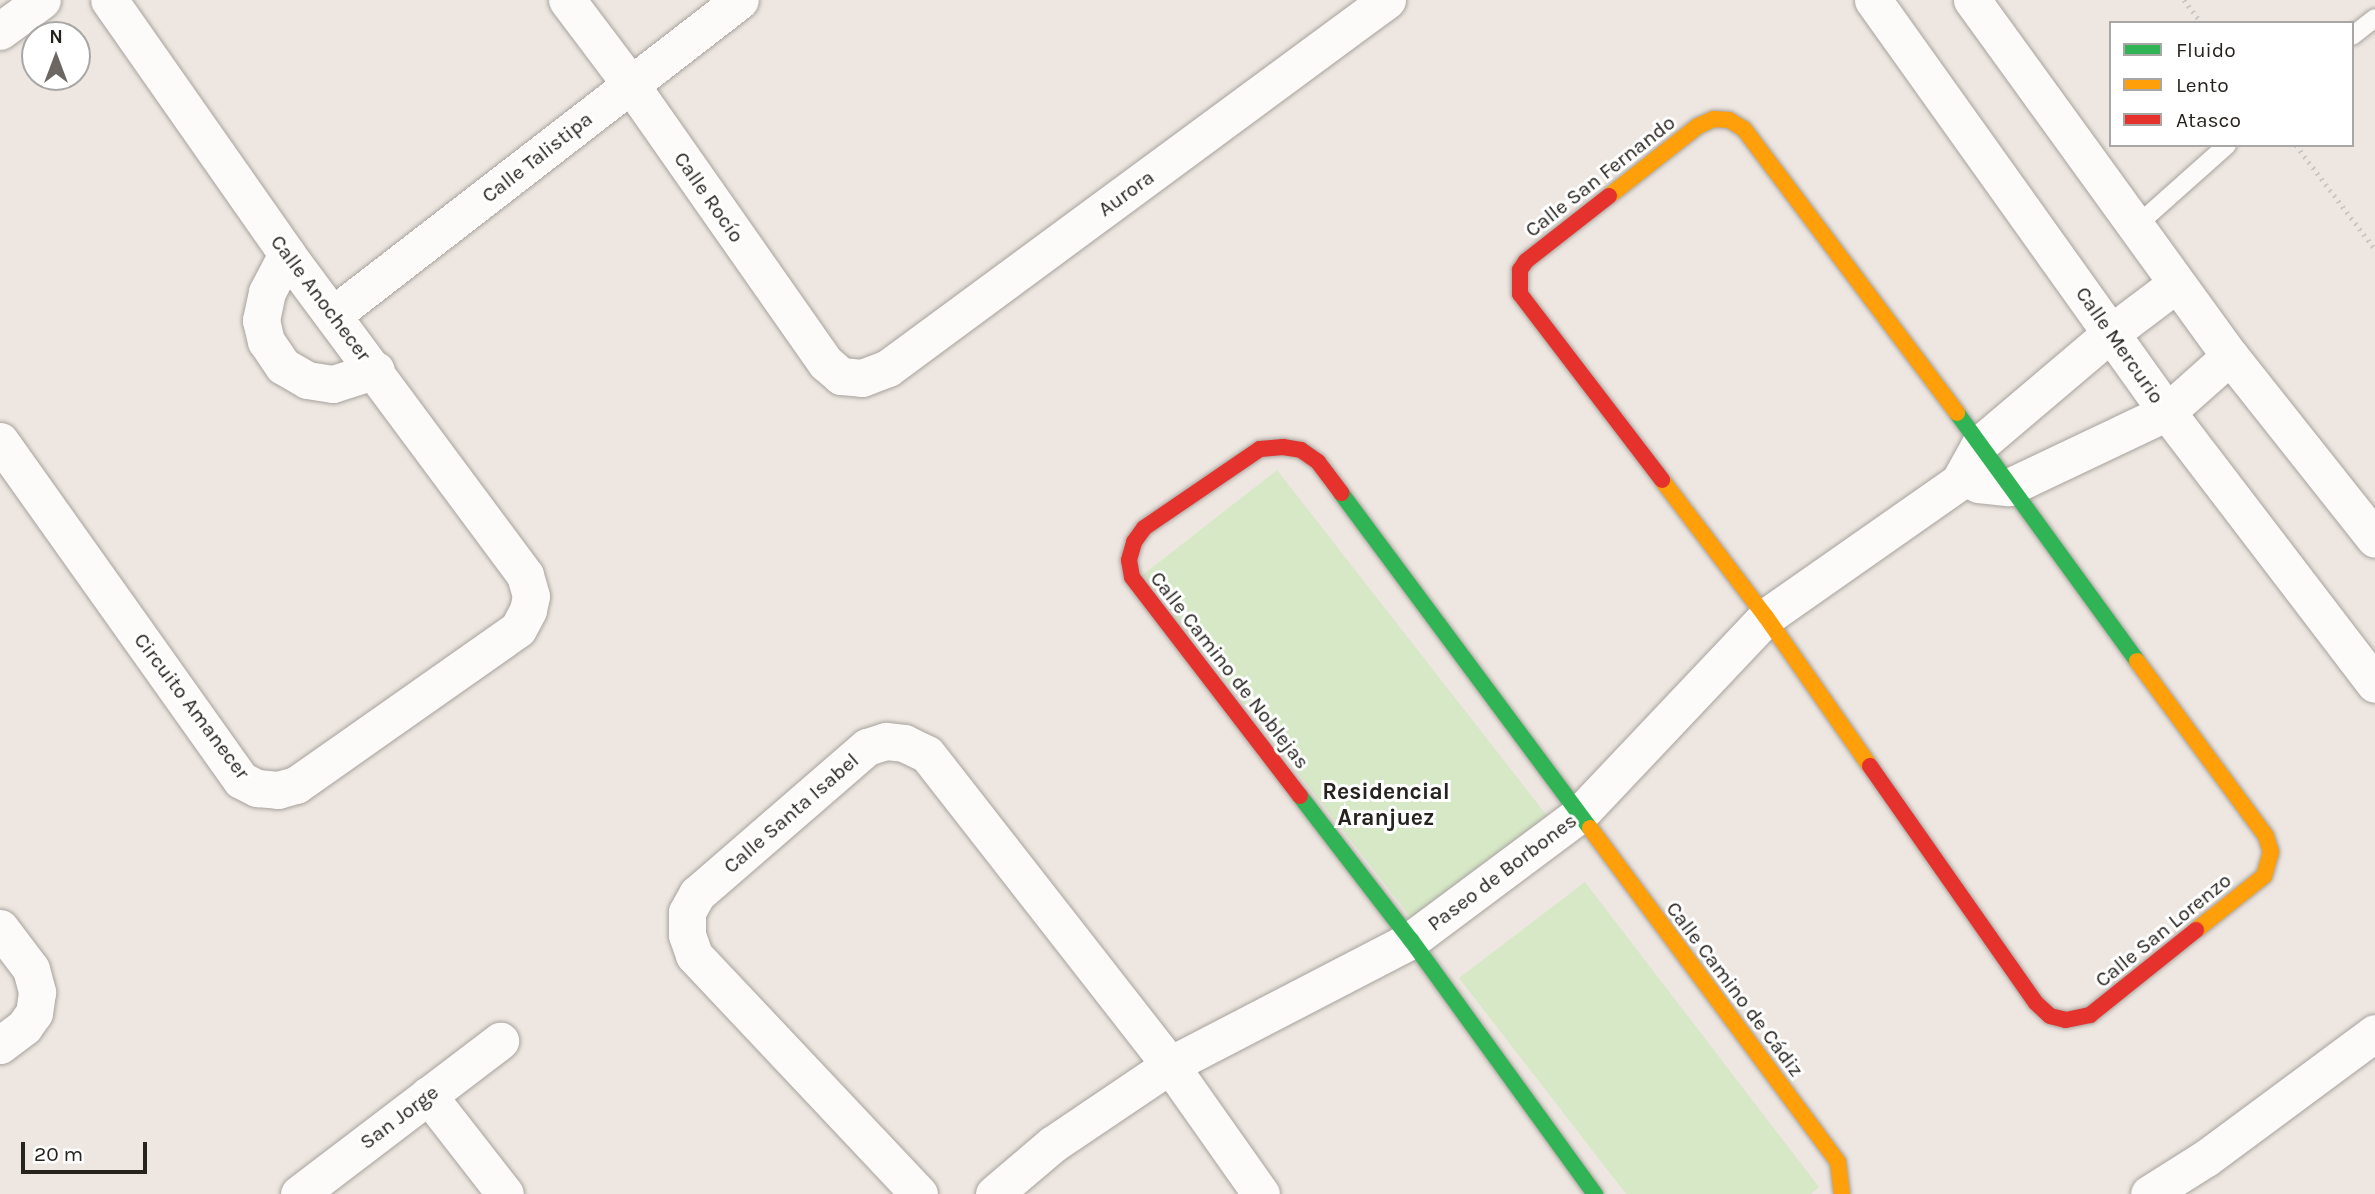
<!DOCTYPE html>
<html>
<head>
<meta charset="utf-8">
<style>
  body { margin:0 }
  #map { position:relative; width:2375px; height:1194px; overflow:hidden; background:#eee7e1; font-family:Karla,sans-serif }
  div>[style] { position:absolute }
  .green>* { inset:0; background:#d6e8c6; transform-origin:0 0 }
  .path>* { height:4.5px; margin-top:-2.25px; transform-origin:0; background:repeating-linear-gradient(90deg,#cac8c7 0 2px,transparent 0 7px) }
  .roads { filter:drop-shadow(0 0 2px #a7a29d) drop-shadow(0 0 2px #a7a29d) }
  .lane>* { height:18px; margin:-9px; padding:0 9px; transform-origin:9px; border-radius:9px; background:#fcfbfa }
  .street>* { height:37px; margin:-18.5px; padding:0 18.5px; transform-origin:18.5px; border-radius:18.5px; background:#fcfbfa }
  .fast>* { height:16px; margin:-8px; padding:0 8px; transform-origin:8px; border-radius:8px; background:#30b455 }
  .slow>* { height:16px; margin:-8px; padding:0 8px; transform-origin:8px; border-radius:8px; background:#ff9f0a }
  .jam>* { height:16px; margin:-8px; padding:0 8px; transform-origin:8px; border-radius:8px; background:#e5322d }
  span { translate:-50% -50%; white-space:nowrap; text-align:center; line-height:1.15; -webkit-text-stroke:6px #fff; paint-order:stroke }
  .street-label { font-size:21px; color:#26221e }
  .neighbourhood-label { font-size:23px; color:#26221e; font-weight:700 }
  .legend { position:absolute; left:2109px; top:21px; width:245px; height:126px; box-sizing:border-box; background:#fff; border:2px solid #a8a7a5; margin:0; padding:9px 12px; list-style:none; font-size:21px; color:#26221e }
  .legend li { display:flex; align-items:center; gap:14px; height:35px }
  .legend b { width:35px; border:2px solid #a8a7a5 }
  .north { position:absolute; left:21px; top:21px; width:70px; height:70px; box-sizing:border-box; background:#fff; border:2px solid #a8a7a5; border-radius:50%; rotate:0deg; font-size:19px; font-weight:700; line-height:28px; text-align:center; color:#26221e }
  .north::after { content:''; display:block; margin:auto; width:24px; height:32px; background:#6c6762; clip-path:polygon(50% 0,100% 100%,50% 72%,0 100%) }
  .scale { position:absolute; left:21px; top:1142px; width:126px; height:32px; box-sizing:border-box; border:4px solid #26221e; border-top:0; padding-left:9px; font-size:21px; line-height:24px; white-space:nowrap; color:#26221e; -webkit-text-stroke:5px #fff; paint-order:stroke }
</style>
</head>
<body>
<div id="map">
  <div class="green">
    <i style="left:1277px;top:470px;width:439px;height:170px;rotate:52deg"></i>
    <i style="clip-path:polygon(1585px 882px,1819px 1187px,1811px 1194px,1626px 1194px,1459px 978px)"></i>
  </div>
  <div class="path">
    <i style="left:2184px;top:0;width:29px;rotate:52deg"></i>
    <i style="left:2296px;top:145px;width:131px;rotate:52.8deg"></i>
  </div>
  <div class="roads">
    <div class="lane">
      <i style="left:2352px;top:36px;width:29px;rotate:-38deg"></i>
      <i style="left:2135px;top:227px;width:123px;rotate:-41.7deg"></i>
    </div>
    <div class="street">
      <i style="left:567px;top:0;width:106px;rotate:53deg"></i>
      <i style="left:631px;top:85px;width:340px;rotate:55deg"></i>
      <i style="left:826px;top:363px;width:20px;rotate:41deg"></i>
      <i style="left:841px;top:376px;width:21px;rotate:5deg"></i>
      <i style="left:862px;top:378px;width:28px;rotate:-21deg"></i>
      <i style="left:888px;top:368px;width:620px;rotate:-36.41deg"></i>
      <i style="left:1873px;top:0;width:506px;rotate:54.49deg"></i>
      <i style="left:2167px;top:412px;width:342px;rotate:52.6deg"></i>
      <i style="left:1972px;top:0;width:440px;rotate:54.1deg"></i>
      <i style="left:2230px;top:356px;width:233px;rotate:51.6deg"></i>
      <i style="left:0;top:31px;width:52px;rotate:-36.4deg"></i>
      <i style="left:287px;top:254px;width:43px;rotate:117.8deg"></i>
      <i style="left:267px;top:292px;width:29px;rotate:102deg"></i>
      <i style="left:261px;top:320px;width:22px;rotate:77deg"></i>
      <i style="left:266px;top:341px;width:30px;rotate:56deg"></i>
      <i style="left:283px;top:366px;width:28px;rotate:30deg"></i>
      <i style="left:307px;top:380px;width:26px;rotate:9deg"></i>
      <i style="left:333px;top:384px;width:45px;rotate:-18deg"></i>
      <i style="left:334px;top:314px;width:513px;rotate:-37.72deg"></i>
      <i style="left:0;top:441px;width:416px;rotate:54.6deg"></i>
      <i style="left:241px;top:780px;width:18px;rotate:27deg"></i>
      <i style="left:257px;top:788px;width:21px;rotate:5deg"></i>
      <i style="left:278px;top:790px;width:19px;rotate:-16deg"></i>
      <i style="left:296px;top:785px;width:271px;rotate:-35.1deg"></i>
      <i style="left:518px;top:629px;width:21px;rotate:-62deg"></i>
      <i style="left:528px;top:610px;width:14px;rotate:-78deg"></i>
      <i style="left:531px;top:596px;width:22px;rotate:-106deg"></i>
      <i style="left:525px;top:575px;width:400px;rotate:-126.6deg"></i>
      <i style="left:287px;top:254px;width:310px;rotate:-125deg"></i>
      <i style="left:1978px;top:484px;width:31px;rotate:6deg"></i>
      <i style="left:2009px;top:487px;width:175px;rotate:-25.4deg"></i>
      <i style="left:2167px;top:412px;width:84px;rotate:-41.6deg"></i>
      <i style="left:0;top:928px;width:51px;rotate:52.9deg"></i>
      <i style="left:31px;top:969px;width:24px;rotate:75deg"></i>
      <i style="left:37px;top:992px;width:21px;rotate:98deg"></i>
      <i style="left:34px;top:1013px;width:17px;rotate:126deg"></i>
      <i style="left:24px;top:1027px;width:30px;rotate:143deg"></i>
      <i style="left:428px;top:1095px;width:125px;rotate:52.1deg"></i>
      <i style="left:299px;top:1194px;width:253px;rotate:-37.3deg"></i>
      <i style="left:919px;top:1194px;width:328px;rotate:-133.3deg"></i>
      <i style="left:694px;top:955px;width:21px;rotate:-109deg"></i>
      <i style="left:687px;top:935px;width:23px;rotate:-90deg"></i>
      <i style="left:687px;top:912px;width:21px;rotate:-61deg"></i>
      <i style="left:697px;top:894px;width:225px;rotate:-40.9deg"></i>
      <i style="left:867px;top:747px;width:20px;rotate:-18deg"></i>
      <i style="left:886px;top:741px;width:18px;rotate:6deg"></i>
      <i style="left:904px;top:743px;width:25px;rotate:26deg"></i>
      <i style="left:927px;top:754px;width:395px;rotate:52deg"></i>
      <i style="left:1170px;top:1065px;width:158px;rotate:54.8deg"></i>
      <i style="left:994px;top:1194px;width:77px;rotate:-40.3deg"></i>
      <i style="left:1053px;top:1144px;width:141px;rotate:-34deg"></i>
      <i style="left:1170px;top:1065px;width:271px;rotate:-27.4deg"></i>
      <i style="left:1411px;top:940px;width:209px;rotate:-36.7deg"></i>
      <i style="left:1579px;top:815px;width:272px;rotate:-46.6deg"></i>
      <i style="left:1766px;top:617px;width:236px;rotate:-35deg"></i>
      <i style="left:1959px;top:482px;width:43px;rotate:-61.1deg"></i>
      <i style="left:1980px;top:444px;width:172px;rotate:-40.3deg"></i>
      <i style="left:2111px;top:333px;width:81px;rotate:-37deg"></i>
      <i style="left:2149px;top:1194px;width:67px;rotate:-32.3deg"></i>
      <i style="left:2206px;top:1158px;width:210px;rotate:-36.5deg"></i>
    </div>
    <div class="fast">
      <i style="left:1957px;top:413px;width:306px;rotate:54deg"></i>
      <i style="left:1341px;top:493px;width:417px;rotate:53.4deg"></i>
      <i style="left:1300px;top:796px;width:182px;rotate:52.4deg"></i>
      <i style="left:1411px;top:940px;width:314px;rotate:54.1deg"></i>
    </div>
    <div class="slow">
      <i style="left:1714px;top:119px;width:15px;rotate:4deg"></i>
      <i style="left:1729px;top:120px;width:17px;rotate:31deg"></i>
      <i style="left:1744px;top:129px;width:355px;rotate:53.1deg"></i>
      <i style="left:1609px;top:196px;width:113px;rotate:-38.2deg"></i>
      <i style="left:1698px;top:126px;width:17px;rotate:-24deg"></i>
      <i style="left:1662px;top:480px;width:172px;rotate:52.8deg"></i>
      <i style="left:1766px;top:617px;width:182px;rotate:55.1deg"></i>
      <i style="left:2137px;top:661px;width:217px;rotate:53.6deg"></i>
      <i style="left:2266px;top:836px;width:17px;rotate:73deg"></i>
      <i style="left:2271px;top:852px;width:25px;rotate:106deg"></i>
      <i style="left:2264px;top:876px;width:87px;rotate:141.5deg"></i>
      <i style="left:1590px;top:828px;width:416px;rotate:53.4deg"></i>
      <i style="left:1838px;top:1162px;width:32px;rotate:83deg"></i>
    </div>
    <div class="jam">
      <i style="left:1609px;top:196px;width:105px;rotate:141.9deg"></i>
      <i style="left:1526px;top:261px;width:11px;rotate:124deg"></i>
      <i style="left:1520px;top:270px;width:24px;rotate:90deg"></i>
      <i style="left:1520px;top:294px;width:234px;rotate:52.6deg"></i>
      <i style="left:1870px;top:766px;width:289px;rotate:55deg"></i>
      <i style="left:2036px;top:1003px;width:19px;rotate:43deg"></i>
      <i style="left:2050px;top:1016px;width:16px;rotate:14deg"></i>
      <i style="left:2066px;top:1020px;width:25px;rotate:-12deg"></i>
      <i style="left:2090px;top:1015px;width:136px;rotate:-38.7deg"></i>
      <i style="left:1300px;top:796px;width:276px;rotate:-127.5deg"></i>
      <i style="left:1132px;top:577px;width:17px;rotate:-100deg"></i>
      <i style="left:1129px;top:560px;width:19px;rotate:-74deg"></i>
      <i style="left:1134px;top:542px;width:17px;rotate:-54deg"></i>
      <i style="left:1144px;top:528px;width:140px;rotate:-34.3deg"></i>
      <i style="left:1260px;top:449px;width:23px;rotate:-5deg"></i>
      <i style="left:1283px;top:447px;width:18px;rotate:9deg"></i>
      <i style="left:1301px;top:450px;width:21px;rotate:35deg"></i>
      <i style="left:1318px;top:462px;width:39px;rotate:53deg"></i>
    </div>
  </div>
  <div class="street-label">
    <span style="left:537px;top:157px;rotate:-38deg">Calle Talistipa</span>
    <span style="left:1600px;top:176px;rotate:-38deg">Calle San Fernando</span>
    <span style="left:1126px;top:193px;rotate:-36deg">Aurora</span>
    <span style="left:709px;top:197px;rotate:55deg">Calle Rocío</span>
    <span style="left:321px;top:298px;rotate:53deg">Calle Anochecer</span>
    <span style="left:2120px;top:345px;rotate:55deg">Calle Mercurio</span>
    <span style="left:1230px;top:670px;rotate:52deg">Calle Camino de Noblejas</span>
    <span style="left:192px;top:706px;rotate:53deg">Circuito Amanecer</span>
    <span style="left:791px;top:813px;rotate:-41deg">Calle Santa Isabel</span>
    <span style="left:1502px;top:872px;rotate:-37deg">Paseo de Borbones</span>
    <span style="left:2163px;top:930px;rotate:-39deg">Calle San Lorenzo</span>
    <span style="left:1735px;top:989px;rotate:53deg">Calle Camino de Cádiz</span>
    <span style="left:399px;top:1117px;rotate:-37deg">San Jorge</span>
  </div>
  <div class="neighbourhood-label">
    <span style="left:1386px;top:805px">Residencial<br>Aranjuez</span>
  </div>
  <ul class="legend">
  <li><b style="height:9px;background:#30b455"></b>Fluido</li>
  <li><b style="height:9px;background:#ff9f0a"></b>Lento</li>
  <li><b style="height:9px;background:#e5322d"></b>Atasco</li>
  </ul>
  <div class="north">N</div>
  <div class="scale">20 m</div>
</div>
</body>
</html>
